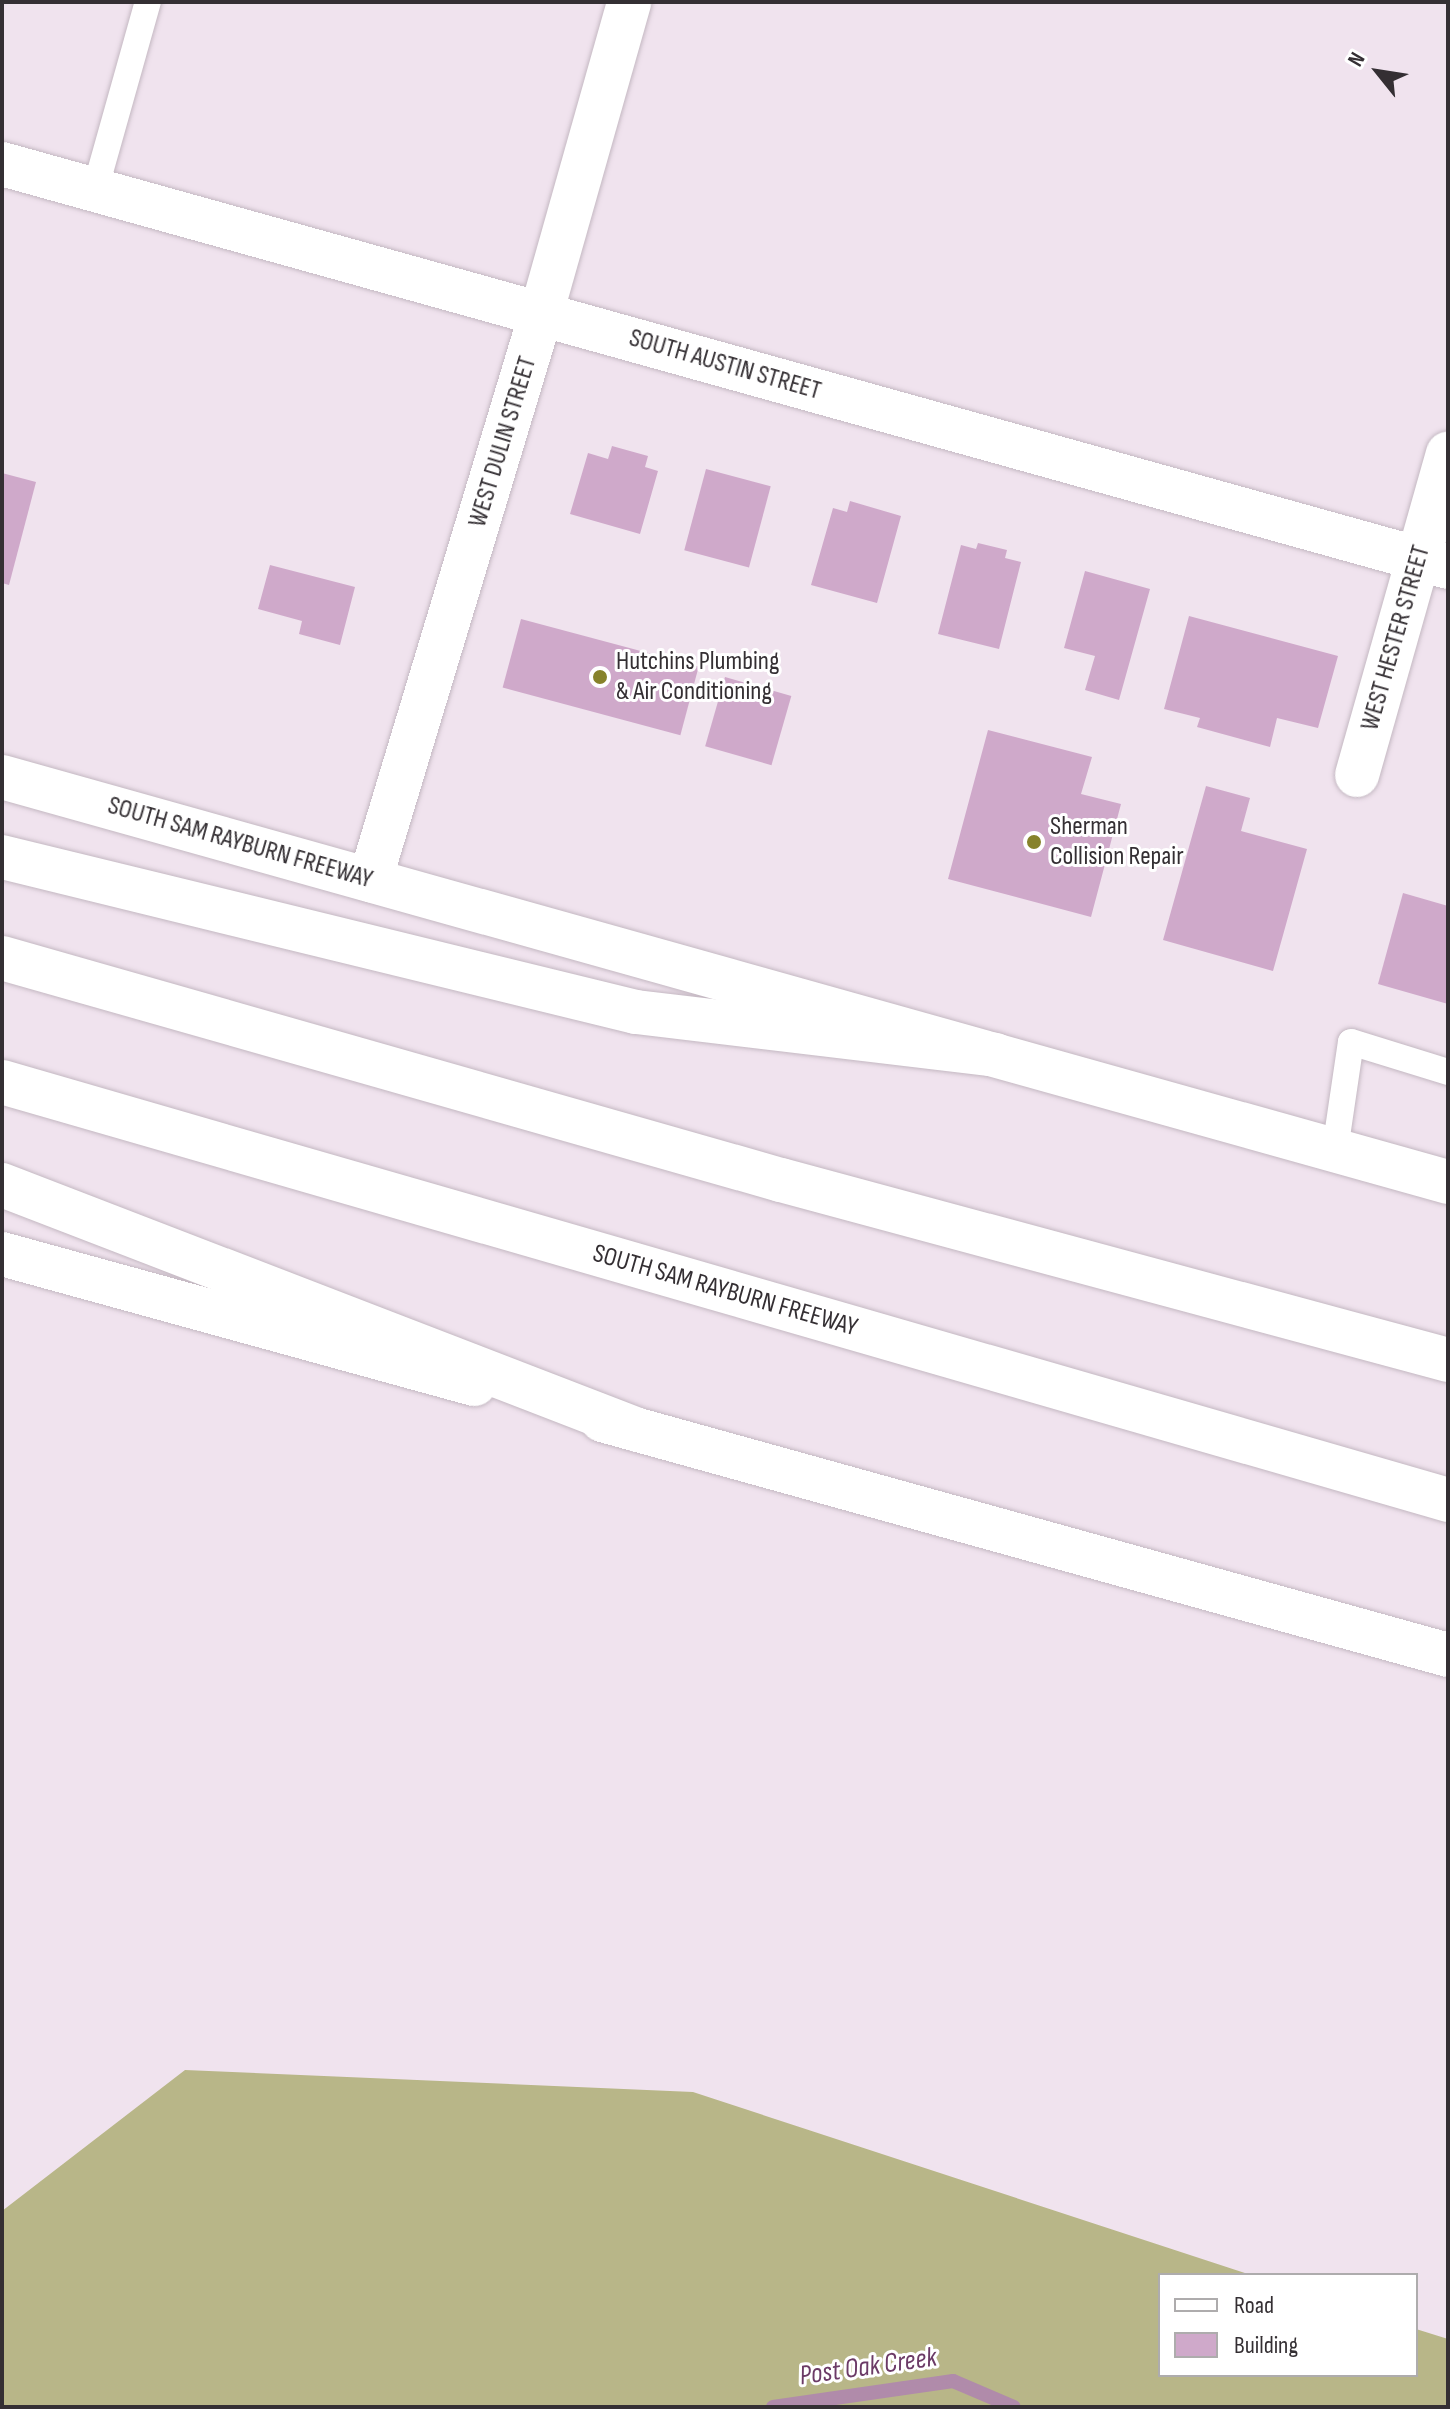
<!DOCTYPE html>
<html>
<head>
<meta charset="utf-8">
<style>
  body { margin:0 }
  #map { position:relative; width:1450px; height:2409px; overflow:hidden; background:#f0e3ee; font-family:"Sofia Sans Condensed",sans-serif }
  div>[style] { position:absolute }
  .forest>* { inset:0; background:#b8b688 }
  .stream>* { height:14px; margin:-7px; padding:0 7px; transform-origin:7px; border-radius:7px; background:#b08baa }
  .building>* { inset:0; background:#cfa9ca; transform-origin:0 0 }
  .roads { filter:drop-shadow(0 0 2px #c4b8c2) drop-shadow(0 0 2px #c4b8c2) }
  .lane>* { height:26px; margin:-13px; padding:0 13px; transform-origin:13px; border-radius:13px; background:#fff }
  .street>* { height:44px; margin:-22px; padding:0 22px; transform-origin:22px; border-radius:22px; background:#fff }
  .secondary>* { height:44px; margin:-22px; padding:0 22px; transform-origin:22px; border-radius:22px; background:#fff }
  .highway>* { height:44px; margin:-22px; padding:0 22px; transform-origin:22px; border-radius:22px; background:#fff }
  .dots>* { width:22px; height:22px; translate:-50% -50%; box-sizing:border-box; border:4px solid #fff; border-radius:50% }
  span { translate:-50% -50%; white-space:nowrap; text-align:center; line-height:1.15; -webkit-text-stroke:6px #fff; paint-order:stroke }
  .street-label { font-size:26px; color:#342f33 }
  .poi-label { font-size:26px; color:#342f33 }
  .left { translate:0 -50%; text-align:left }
  .water-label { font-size:28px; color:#6c3b67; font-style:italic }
  .frame { position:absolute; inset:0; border:4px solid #342f33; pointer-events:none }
  .legend { position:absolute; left:1158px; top:2273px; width:260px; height:104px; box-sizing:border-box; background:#fff; border:2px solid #aeacad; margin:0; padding:10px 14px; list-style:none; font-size:24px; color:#342f33 }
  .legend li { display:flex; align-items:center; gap:16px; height:40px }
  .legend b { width:40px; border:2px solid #aeacad }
  .north { position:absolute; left:1338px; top:32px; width:80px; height:80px; -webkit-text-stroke:6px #fff; paint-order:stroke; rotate:300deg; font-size:22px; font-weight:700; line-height:32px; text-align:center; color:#342f33 }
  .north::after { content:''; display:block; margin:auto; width:28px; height:36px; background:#342f33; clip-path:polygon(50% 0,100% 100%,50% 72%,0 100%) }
</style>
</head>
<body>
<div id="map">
  <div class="forest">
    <i style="clip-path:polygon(185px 2070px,693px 2092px,1251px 2275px,1160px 2275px,1160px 2375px,1416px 2375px,1416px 2329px,1448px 2339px,1448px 2407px,2px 2407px,2px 2211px)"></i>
  </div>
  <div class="stream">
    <i style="left:773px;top:2407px;width:182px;rotate:-8.2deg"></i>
    <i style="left:953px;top:2381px;width:66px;rotate:23.1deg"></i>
  </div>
  <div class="building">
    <i style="clip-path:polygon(612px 446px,648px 456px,645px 467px,658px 471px,640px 534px,570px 514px,588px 453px,608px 459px)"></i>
    <i style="left:706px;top:469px;width:67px;height:84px;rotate:15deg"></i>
    <i style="clip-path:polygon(2px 473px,36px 482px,9px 585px,2px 583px)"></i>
    <i style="clip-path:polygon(850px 501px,901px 516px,877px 603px,811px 585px,833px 508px,847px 512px)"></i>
    <i style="clip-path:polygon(978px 543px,1007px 550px,1005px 558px,1021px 562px,999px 649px,938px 634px,961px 545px,976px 549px)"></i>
    <i style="clip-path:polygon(270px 565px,355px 587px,340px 645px,299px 634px,302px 621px,258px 609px)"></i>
    <i style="clip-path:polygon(1085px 571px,1150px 589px,1119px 700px,1085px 690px,1095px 656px,1064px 648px)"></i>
    <i style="clip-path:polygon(1189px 616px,1338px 656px,1318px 728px,1277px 718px,1270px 747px,1197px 727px,1200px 718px,1164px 709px)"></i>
    <i style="left:521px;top:619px;width:184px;height:71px;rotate:15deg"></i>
    <i style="left:725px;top:677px;width:69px;height:72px;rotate:16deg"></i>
    <i style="clip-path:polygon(988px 730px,1092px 757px,1081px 794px,1121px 804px,1091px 917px,948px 879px)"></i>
    <i style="clip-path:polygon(1206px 786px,1250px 798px,1241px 831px,1307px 849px,1273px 971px,1163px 940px)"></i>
    <i style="clip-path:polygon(1403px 893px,1448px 906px,1448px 1004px,1378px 984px)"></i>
  </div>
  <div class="roads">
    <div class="lane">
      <i style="left:95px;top:190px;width:195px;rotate:-74.3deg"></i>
      <i style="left:1335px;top:1150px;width:109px;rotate:-81.6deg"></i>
      <i style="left:1351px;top:1042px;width:102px;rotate:17.2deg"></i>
    </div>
    <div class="street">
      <i style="left:2px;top:164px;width:1501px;rotate:15.57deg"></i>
      <i style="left:1357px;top:775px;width:334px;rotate:-74.2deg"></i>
      <i style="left:370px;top:880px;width:591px;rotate:-73.19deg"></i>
      <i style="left:541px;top:314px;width:324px;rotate:-74.2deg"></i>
    </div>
    <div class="secondary">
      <i style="left:2px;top:777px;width:1502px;rotate:15.65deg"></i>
      <i style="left:2px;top:1254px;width:490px;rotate:15.4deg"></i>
      <i style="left:602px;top:1420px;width:878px;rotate:15.52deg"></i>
    </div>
    <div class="highway">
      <i style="left:2px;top:857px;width:653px;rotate:13.74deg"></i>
      <i style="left:636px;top:1012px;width:362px;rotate:6.8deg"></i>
      <i style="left:2px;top:958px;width:810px;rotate:15.91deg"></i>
      <i style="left:781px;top:1180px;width:691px;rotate:15.1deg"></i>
      <i style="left:2px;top:1082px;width:1505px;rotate:16.12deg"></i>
      <i style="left:2px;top:1185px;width:682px;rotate:21.07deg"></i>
    </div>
  </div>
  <div class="dots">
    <i style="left:600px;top:677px;background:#87822b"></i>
    <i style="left:1034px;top:842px;background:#87822b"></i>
  </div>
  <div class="street-label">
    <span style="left:725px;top:365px;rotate:16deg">SOUTH AUSTIN STREET</span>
    <span style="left:503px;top:442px;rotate:-73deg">WEST DULIN STREET</span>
    <span style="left:1396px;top:638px;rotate:-74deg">WEST HESTER STREET</span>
    <span style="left:240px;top:843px;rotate:16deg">SOUTH SAM RAYBURN FREEWAY</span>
    <span style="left:725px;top:1291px;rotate:16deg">SOUTH SAM RAYBURN FREEWAY</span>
  </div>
  <div class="poi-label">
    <span class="left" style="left:616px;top:677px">Hutchins Plumbing<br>&amp; Air Conditioning</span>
    <span class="left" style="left:1050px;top:842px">Sherman<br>Collision Repair</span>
  </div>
  <div class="water-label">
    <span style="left:868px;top:2367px;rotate:-8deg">Post Oak Creek</span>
  </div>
  <div class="frame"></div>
  <ul class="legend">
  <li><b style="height:10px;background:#fff"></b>Road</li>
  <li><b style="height:22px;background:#cfa9ca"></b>Building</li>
  </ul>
  <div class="north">N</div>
</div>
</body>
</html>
